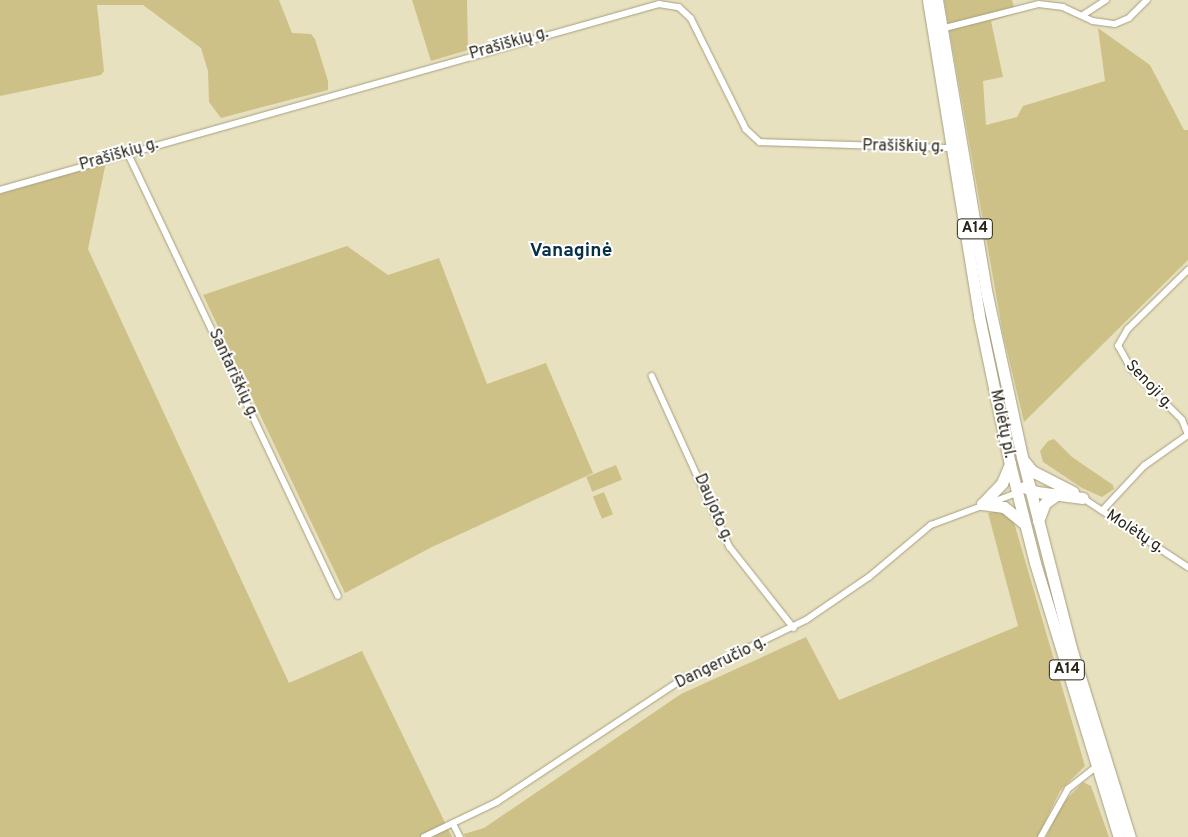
<!DOCTYPE html>
<html>
<head>
<meta charset="utf-8">
<style>
  body { margin:0 }
  #map { position:relative; width:1188px; height:837px; overflow:hidden; background:#e8e1bf; font-family:Overpass,sans-serif }
  div>[style] { position:absolute }
  .green>* { inset:0; background:#cec188; transform-origin:0 0 }
  .roads { filter:drop-shadow(0 0 1px #a69f80) drop-shadow(0 0 1px #a69f80) }
  .street>* { height:5.5px; margin:-2.75px; padding:0 2.75px; transform-origin:2.75px; border-radius:2.75px; background:#fff }
  .highway>* { height:11px; margin:-5.5px; padding:0 5.5px; transform-origin:5.5px; border-radius:5.5px; background:#fff }
  span { translate:-50% -50%; white-space:nowrap; text-align:center; line-height:1.15; -webkit-text-stroke:4px #fff; paint-order:stroke }
  .shield-label span { padding:1px 4px; background:#fff; border:1px solid; border-radius:4px; -webkit-text-stroke-width:0 }
  .shield-label { font-size:15px; color:#282519; font-weight:700 }
  .street-label { font-size:16px; color:#282519 }
  .quarter-label { font-size:19px; color:#073047; font-weight:700 }
</style>
</head>
<body>
<div id="map">
  <div class="green">
    <i style="clip-path:polygon(0 0,279px 0,292px 33px,311px 34px,315px 39px,328px 81px,328px 90px,221px 118px,209px 102px,208px 71px,201px 48px,143px 5px,97px 5px,104px 71px,101px 75px,0 96px)"></i>
    <i style="clip-path:polygon(412px 0,467px 0,468px 50px,431px 61px)"></i>
    <i style="clip-path:polygon(944px 0,1012px 0,1016px 13px,991px 21px,1003px 77px,983px 81px,986px 125px,1017px 117px,1023px 106px,1105px 81px,1098px 28px,1150px 65px,1184px 130px,1188px 130px,1188px 260px,1024px 422px,1003px 334px)"></i>
    <i style="clip-path:polygon(106px 162px,88px 249px,289px 683px,362px 651px,452px 837px,0 837px,0 194px)"></i>
    <i style="clip-path:polygon(347px 246px,388px 275px,439px 258px,487px 384px,546px 363px,593px 473px,432px 547px,345px 593px,203px 295px)"></i>
    <i style="clip-path:polygon(1054px 439px,1072px 457px,1113px 485px,1114px 489px,1102px 497px,1082px 488px,1043px 462px,1040px 451px,1048px 441px)"></i>
    <i style="left:616px;top:465px;width:16px;height:32px;rotate:68deg"></i>
    <i style="left:604px;top:492px;width:24px;height:12px;rotate:68deg"></i>
    <i style="clip-path:polygon(1000px 511px,1013px 519px,1085px 766px,1060px 791px,1038px 837px,465px 837px,464px 834px,484px 828px,681px 694px,806px 637px,839px 700px,1018px 626px,988px 513px)"></i>
    <i style="clip-path:polygon(1083px 782px,1091px 786px,1109px 837px,1046px 837px,1060px 806px)"></i>
  </div>
  <div class="roads">
    <div class="street">
      <i style="left:1083px;top:15px;width:27px;rotate:-33deg"></i>
      <i style="left:941px;top:29px;width:101px;rotate:-14.3deg"></i>
      <i style="left:1039px;top:4px;width:24px;rotate:7deg"></i>
      <i style="left:1063px;top:7px;width:33px;rotate:25deg"></i>
      <i style="left:1093px;top:21px;width:22px;rotate:8deg"></i>
      <i style="left:1115px;top:24px;width:15px;rotate:-23deg"></i>
      <i style="left:1129px;top:18px;width:25px;rotate:-45deg"></i>
      <i style="left:128px;top:153px;width:490px;rotate:64.6deg"></i>
      <i style="left:0;top:190px;width:685px;rotate:-15.76deg"></i>
      <i style="left:659px;top:4px;width:20px;rotate:9deg"></i>
      <i style="left:679px;top:7px;width:16px;rotate:43deg"></i>
      <i style="left:691px;top:18px;width:124px;rotate:63.6deg"></i>
      <i style="left:746px;top:129px;width:19px;rotate:43deg"></i>
      <i style="left:760px;top:142px;width:192px;rotate:1.8deg"></i>
      <i style="left:652px;top:376px;width:188px;rotate:65.5deg"></i>
      <i style="left:730px;top:547px;width:103px;rotate:51.7deg"></i>
      <i style="left:1188px;top:435px;width:16px;rotate:-112deg"></i>
      <i style="left:1182px;top:420px;width:72px;rotate:-135deg"></i>
      <i style="left:1131px;top:369px;width:26px;rotate:-119deg"></i>
      <i style="left:1118px;top:346px;width:20px;rotate:-60deg"></i>
      <i style="left:1128px;top:329px;width:84px;rotate:-44.5deg"></i>
      <i style="left:1083px;top:498px;width:126px;rotate:33.3deg"></i>
      <i style="left:1102px;top:511px;width:62px;rotate:-47deg"></i>
      <i style="left:1144px;top:466px;width:54px;rotate:-35.2deg"></i>
      <i style="left:453px;top:823px;width:16px;rotate:63deg"></i>
      <i style="left:424px;top:837px;width:81px;rotate:-25.6deg"></i>
      <i style="left:497px;top:802px;width:219px;rotate:-33.5deg"></i>
      <i style="left:680px;top:681px;width:140px;rotate:-25.8deg"></i>
      <i style="left:806px;top:620px;width:76px;rotate:-34.3deg"></i>
      <i style="left:869px;top:577px;width:81px;rotate:-40deg"></i>
      <i style="left:931px;top:525px;width:92px;rotate:-20.4deg"></i>
      <i style="left:1041px;top:837px;width:55px;rotate:-60.6deg"></i>
      <i style="left:1068px;top:789px;width:36px;rotate:-38deg"></i>
    </div>
    <div class="highway">
      <i style="left:928px;top:0;width:320px;rotate:80.8deg"></i>
      <i style="left:979px;top:316px;width:151px;rotate:78.2deg"></i>
      <i style="left:1010px;top:464px;width:102px;rotate:75.8deg"></i>
      <i style="left:1035px;top:563px;width:287px;rotate:73deg"></i>
      <i style="left:937px;top:0;width:299px;rotate:80.4deg"></i>
      <i style="left:987px;top:295px;width:166px;rotate:77.8deg"></i>
      <i style="left:1022px;top:457px;width:197px;rotate:75.6deg"></i>
      <i style="left:1071px;top:648px;width:198px;rotate:72.7deg"></i>
      <i style="left:1024px;top:461px;width:13px;rotate:51deg"></i>
      <i style="left:1032px;top:471px;width:46px;rotate:27.1deg"></i>
      <i style="left:1024px;top:487px;width:14px;rotate:21deg"></i>
      <i style="left:1037px;top:492px;width:46px;rotate:7.4deg"></i>
      <i style="left:982px;top:504px;width:22px;rotate:8deg"></i>
      <i style="left:1004px;top:507px;width:26px;rotate:39deg"></i>
      <i style="left:982px;top:504px;width:29px;rotate:-46deg"></i>
      <i style="left:1002px;top:483px;width:21px;rotate:-67deg"></i>
      <i style="left:1038px;top:521px;width:19px;rotate:-69deg"></i>
      <i style="left:1045px;top:503px;width:16px;rotate:-35deg"></i>
    </div>
  </div>
  <div class="shield-label">
    <span style="left:975px;top:229px">A14</span>
    <span style="left:1067px;top:670px">A14</span>
  </div>
  <div class="street-label">
    <span style="left:509px;top:44px;rotate:-16deg">Prašiškių g.</span>
    <span style="left:903px;top:147px;rotate:1deg">Prašiškių g.</span>
    <span style="left:119px;top:155px;rotate:-16deg">Prašiškių g.</span>
    <span style="left:233px;top:374px;rotate:65deg">Santariškių g.</span>
    <span style="left:1149px;top:385px;rotate:46deg">Senoji g.</span>
    <span style="left:1002px;top:424px;rotate:78deg">Molėtų pl.</span>
    <span style="left:713px;top:508px;rotate:66deg">Daujoto g.</span>
    <span style="left:1135px;top:532px;rotate:33deg">Molėtų g.</span>
    <span style="left:721px;top:663px;rotate:-26deg">Dangeručio g.</span>
  </div>
  <div class="quarter-label">
    <span style="left:571px;top:252px">Vanaginė</span>
  </div>
</div>
</body>
</html>
